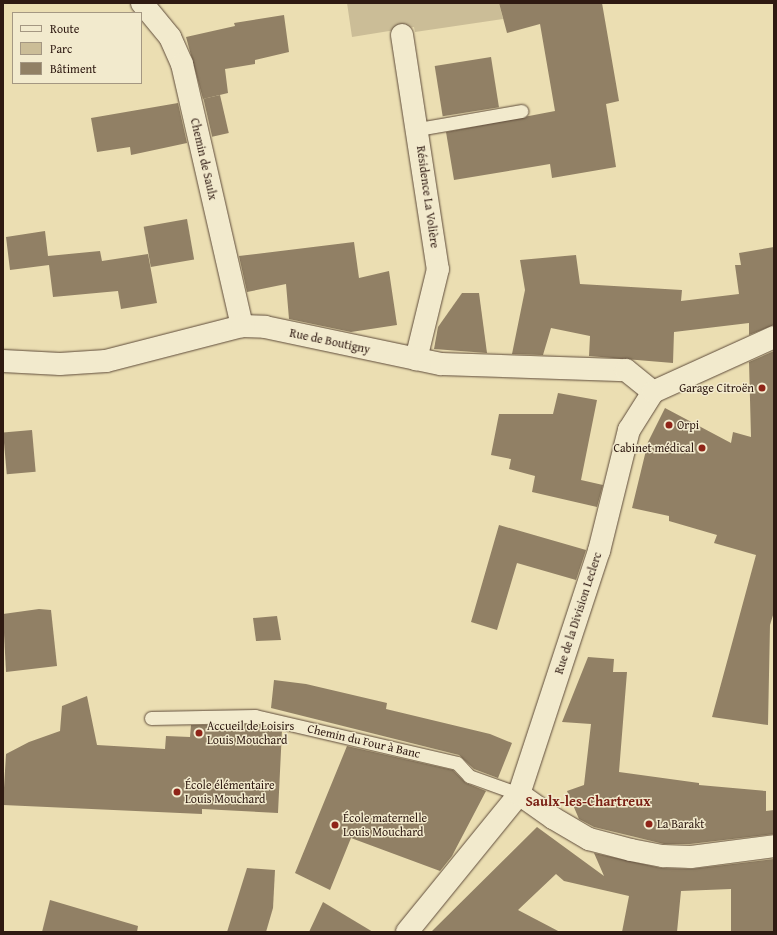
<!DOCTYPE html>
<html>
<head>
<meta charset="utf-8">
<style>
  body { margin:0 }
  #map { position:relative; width:777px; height:935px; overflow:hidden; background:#ebdeb2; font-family:"Gentium Book Plus",serif }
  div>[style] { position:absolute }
  .green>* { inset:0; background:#cbbd97 }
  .building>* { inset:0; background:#918065; transform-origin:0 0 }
  .roads { filter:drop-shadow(0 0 1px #5e4b3a) drop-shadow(0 0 1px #5e4b3a) }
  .lane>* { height:13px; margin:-6.5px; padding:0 6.5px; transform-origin:6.5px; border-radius:6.5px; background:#f2eacd }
  .street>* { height:22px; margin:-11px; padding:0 11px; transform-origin:11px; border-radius:11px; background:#f2eacd }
  .secondary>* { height:22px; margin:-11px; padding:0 11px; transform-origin:11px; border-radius:11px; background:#f2eacd }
  .dots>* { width:11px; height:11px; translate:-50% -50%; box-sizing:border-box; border:2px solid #f2eacd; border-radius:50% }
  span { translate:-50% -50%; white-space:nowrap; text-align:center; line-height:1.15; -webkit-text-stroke:3px #f2eacd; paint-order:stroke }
  .street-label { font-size:12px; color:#2f1a12 }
  .poi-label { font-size:12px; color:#2f1a12 }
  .right { translate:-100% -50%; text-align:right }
  .left { translate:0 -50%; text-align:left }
  .quarter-label { font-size:14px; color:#7a1f14; font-weight:700 }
  .frame { position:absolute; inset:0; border:4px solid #2f1a12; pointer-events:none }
  .legend { position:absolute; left:12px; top:12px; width:130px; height:72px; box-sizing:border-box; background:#f2eacd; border:1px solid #a49782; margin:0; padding:5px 7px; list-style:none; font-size:12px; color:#2f1a12 }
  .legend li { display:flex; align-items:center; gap:8px; height:20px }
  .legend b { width:20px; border:1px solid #a49782 }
</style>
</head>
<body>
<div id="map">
  <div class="green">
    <i style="clip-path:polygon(347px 3px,499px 3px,503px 19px,415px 32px,414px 27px,352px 37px)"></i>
  </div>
  <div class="building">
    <i style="clip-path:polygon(499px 3px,602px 3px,619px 101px,606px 104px,616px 167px,552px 178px,550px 164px,454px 180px,446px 132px,555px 111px,540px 24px,507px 33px)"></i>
    <i style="clip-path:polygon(284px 15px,289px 52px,255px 60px,255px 64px,225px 69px,228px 93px,203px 99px,186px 37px,235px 26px,234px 23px)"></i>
    <i style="left:491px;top:57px;width:51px;height:57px;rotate:81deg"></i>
    <i style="left:220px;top:95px;width:39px;height:17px;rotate:77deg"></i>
    <i style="clip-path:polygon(178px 103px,187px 143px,131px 155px,130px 147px,97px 152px,91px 118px)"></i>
    <i style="left:187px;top:219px;width:41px;height:44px;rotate:80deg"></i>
    <i style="clip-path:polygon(45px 231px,48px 256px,100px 251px,102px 261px,148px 254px,157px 303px,121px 309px,118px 291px,53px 297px,49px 265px,10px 270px,6px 237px)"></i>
    <i style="clip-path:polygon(354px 242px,359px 278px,389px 271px,397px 325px,351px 332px,289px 319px,286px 284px,247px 292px,239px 256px)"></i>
    <i style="clip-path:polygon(774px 247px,774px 325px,749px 335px,749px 323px,674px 332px,673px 363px,589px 356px,590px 336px,551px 328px,543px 355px,512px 354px,525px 290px,520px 260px,576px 255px,580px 284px,682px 290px,681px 301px,739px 294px,735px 265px,741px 265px,739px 253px)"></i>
    <i style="clip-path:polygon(462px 293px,479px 293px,487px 353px,434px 349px,438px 327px)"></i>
    <i style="clip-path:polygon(774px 351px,774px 612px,770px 625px,768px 725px,712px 717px,756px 555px,714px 543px,717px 535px,669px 521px,669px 516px,632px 508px,648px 442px,665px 408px,731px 443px,733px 432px,751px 437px,749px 362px)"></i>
    <i style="clip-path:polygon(558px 393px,597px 400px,581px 480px,603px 485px,597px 507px,532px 492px,535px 476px,509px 469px,511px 459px,491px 455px,499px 414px,553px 414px)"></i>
    <i style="left:32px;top:430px;width:42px;height:29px;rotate:85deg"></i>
    <i style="clip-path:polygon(499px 525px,586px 550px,576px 580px,517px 563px,497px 630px,471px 622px)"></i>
    <i style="clip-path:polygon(39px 609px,51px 610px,57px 666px,6px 672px,3px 614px)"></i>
    <i style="clip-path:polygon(277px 616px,281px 640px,256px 641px,253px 618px)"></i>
    <i style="clip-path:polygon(588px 657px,614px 659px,613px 672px,627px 672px,619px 772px,699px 783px,699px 785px,766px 791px,766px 811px,774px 810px,774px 834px,690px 844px,664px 844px,594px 827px,579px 819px,567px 791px,584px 785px,591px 724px,562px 722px)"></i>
    <i style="clip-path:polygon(274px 680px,306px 684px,387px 703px,386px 709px,490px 734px,512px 743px,498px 778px,474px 769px,459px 755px,271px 708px)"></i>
    <i style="clip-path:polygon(87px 696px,97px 745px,165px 749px,166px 736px,190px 737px,191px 725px,254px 724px,282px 730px,278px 813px,202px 809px,202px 814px,3px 805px,6px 754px,29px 742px,60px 731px,62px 706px)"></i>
    <i style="clip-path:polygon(347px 746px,453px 770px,466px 783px,486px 791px,452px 856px,440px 871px,351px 838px,330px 890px,295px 873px)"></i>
    <i style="clip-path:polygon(537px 827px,604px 876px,594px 853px,661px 868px,691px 869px,774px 859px,774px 932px,731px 932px,731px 889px,681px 891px,677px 932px,622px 932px,629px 896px,564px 881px,556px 874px,518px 910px,560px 932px,431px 932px)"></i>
    <i style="clip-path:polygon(247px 868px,275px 870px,273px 908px,266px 932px,227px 932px)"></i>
    <i style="clip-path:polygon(50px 900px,138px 926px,137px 932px,42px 932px)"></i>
    <i style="clip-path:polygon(323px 902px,373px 932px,309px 932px)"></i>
  </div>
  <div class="roads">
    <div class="lane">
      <i style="left:418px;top:129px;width:105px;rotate:-9.9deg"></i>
      <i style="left:151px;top:718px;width:104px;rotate:-1.1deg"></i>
      <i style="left:255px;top:716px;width:207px;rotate:13.1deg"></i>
      <i style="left:457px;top:763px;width:18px;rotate:47deg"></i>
      <i style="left:469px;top:776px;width:53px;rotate:19.8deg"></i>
    </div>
    <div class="street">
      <i style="left:142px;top:3px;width:44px;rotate:50.5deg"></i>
      <i style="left:170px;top:37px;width:30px;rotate:66deg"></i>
      <i style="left:182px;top:64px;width:269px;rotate:77.1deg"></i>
      <i style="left:402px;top:35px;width:237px;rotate:81.3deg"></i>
      <i style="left:438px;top:269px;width:93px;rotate:103.7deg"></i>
      <i style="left:3px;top:361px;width:57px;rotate:3deg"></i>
      <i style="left:60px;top:364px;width:46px;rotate:-3.7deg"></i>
      <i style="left:106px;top:361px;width:140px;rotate:-14.4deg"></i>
      <i style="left:242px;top:326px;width:23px;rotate:2deg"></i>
      <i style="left:265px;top:327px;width:180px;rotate:11.9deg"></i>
      <i style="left:441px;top:364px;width:185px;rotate:1.9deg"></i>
      <i style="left:626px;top:370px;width:35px;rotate:39deg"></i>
    </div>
    <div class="secondary">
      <i style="left:519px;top:794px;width:42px;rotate:35.2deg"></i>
      <i style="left:553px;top:818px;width:42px;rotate:30.3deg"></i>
      <i style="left:589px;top:839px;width:43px;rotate:14.7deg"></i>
      <i style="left:631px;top:850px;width:33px;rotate:11deg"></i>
      <i style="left:663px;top:856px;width:28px;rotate:2deg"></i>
      <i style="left:691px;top:857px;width:84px;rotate:-7.5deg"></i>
      <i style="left:407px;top:932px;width:178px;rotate:-50.9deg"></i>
      <i style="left:519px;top:794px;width:256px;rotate:-71.8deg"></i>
      <i style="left:599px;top:551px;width:125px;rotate:-76.1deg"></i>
      <i style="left:629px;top:430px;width:45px;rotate:-57.7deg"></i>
      <i style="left:653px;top:392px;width:133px;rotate:-24.4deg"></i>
    </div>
  </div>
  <div class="dots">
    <i style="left:762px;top:388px;background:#8f2418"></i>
    <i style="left:669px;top:425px;background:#8f2418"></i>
    <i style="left:702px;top:448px;background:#8f2418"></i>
    <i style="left:199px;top:733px;background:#8f2418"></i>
    <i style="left:177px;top:792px;background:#8f2418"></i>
    <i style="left:649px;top:824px;background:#8f2418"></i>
    <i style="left:335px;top:825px;background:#8f2418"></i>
  </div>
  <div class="street-label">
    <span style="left:204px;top:159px;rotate:77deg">Chemin de Saulx</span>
    <span style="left:428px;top:197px;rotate:82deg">Résidence La Volière</span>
    <span style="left:330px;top:341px;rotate:12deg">Rue de Boutigny</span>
    <span style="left:578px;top:613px;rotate:-72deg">Rue de la Division Leclerc</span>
    <span style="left:364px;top:741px;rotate:13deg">Chemin du Four à Banc</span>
  </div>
  <div class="poi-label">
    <span class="right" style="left:754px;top:388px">Garage Citroën</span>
    <span class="left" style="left:677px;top:425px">Orpi</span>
    <span class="right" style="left:694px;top:448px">Cabinet médical</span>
    <span class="left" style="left:207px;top:733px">Accueil de Loisirs<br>Louis Mouchard</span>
    <span class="left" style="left:185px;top:792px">École élémentaire<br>Louis Mouchard</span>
    <span class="left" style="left:343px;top:825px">École maternelle<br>Louis Mouchard</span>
    <span class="left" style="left:657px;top:824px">La Barakt</span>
  </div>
  <div class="quarter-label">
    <span style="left:588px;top:801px">Saulx-les-Chartreux</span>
  </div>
  <div class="frame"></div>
  <ul class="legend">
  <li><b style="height:5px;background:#f2eacd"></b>Route</li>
  <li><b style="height:11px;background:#cbbd97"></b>Parc</li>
  <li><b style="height:11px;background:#918065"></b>Bâtiment</li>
  </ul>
</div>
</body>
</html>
